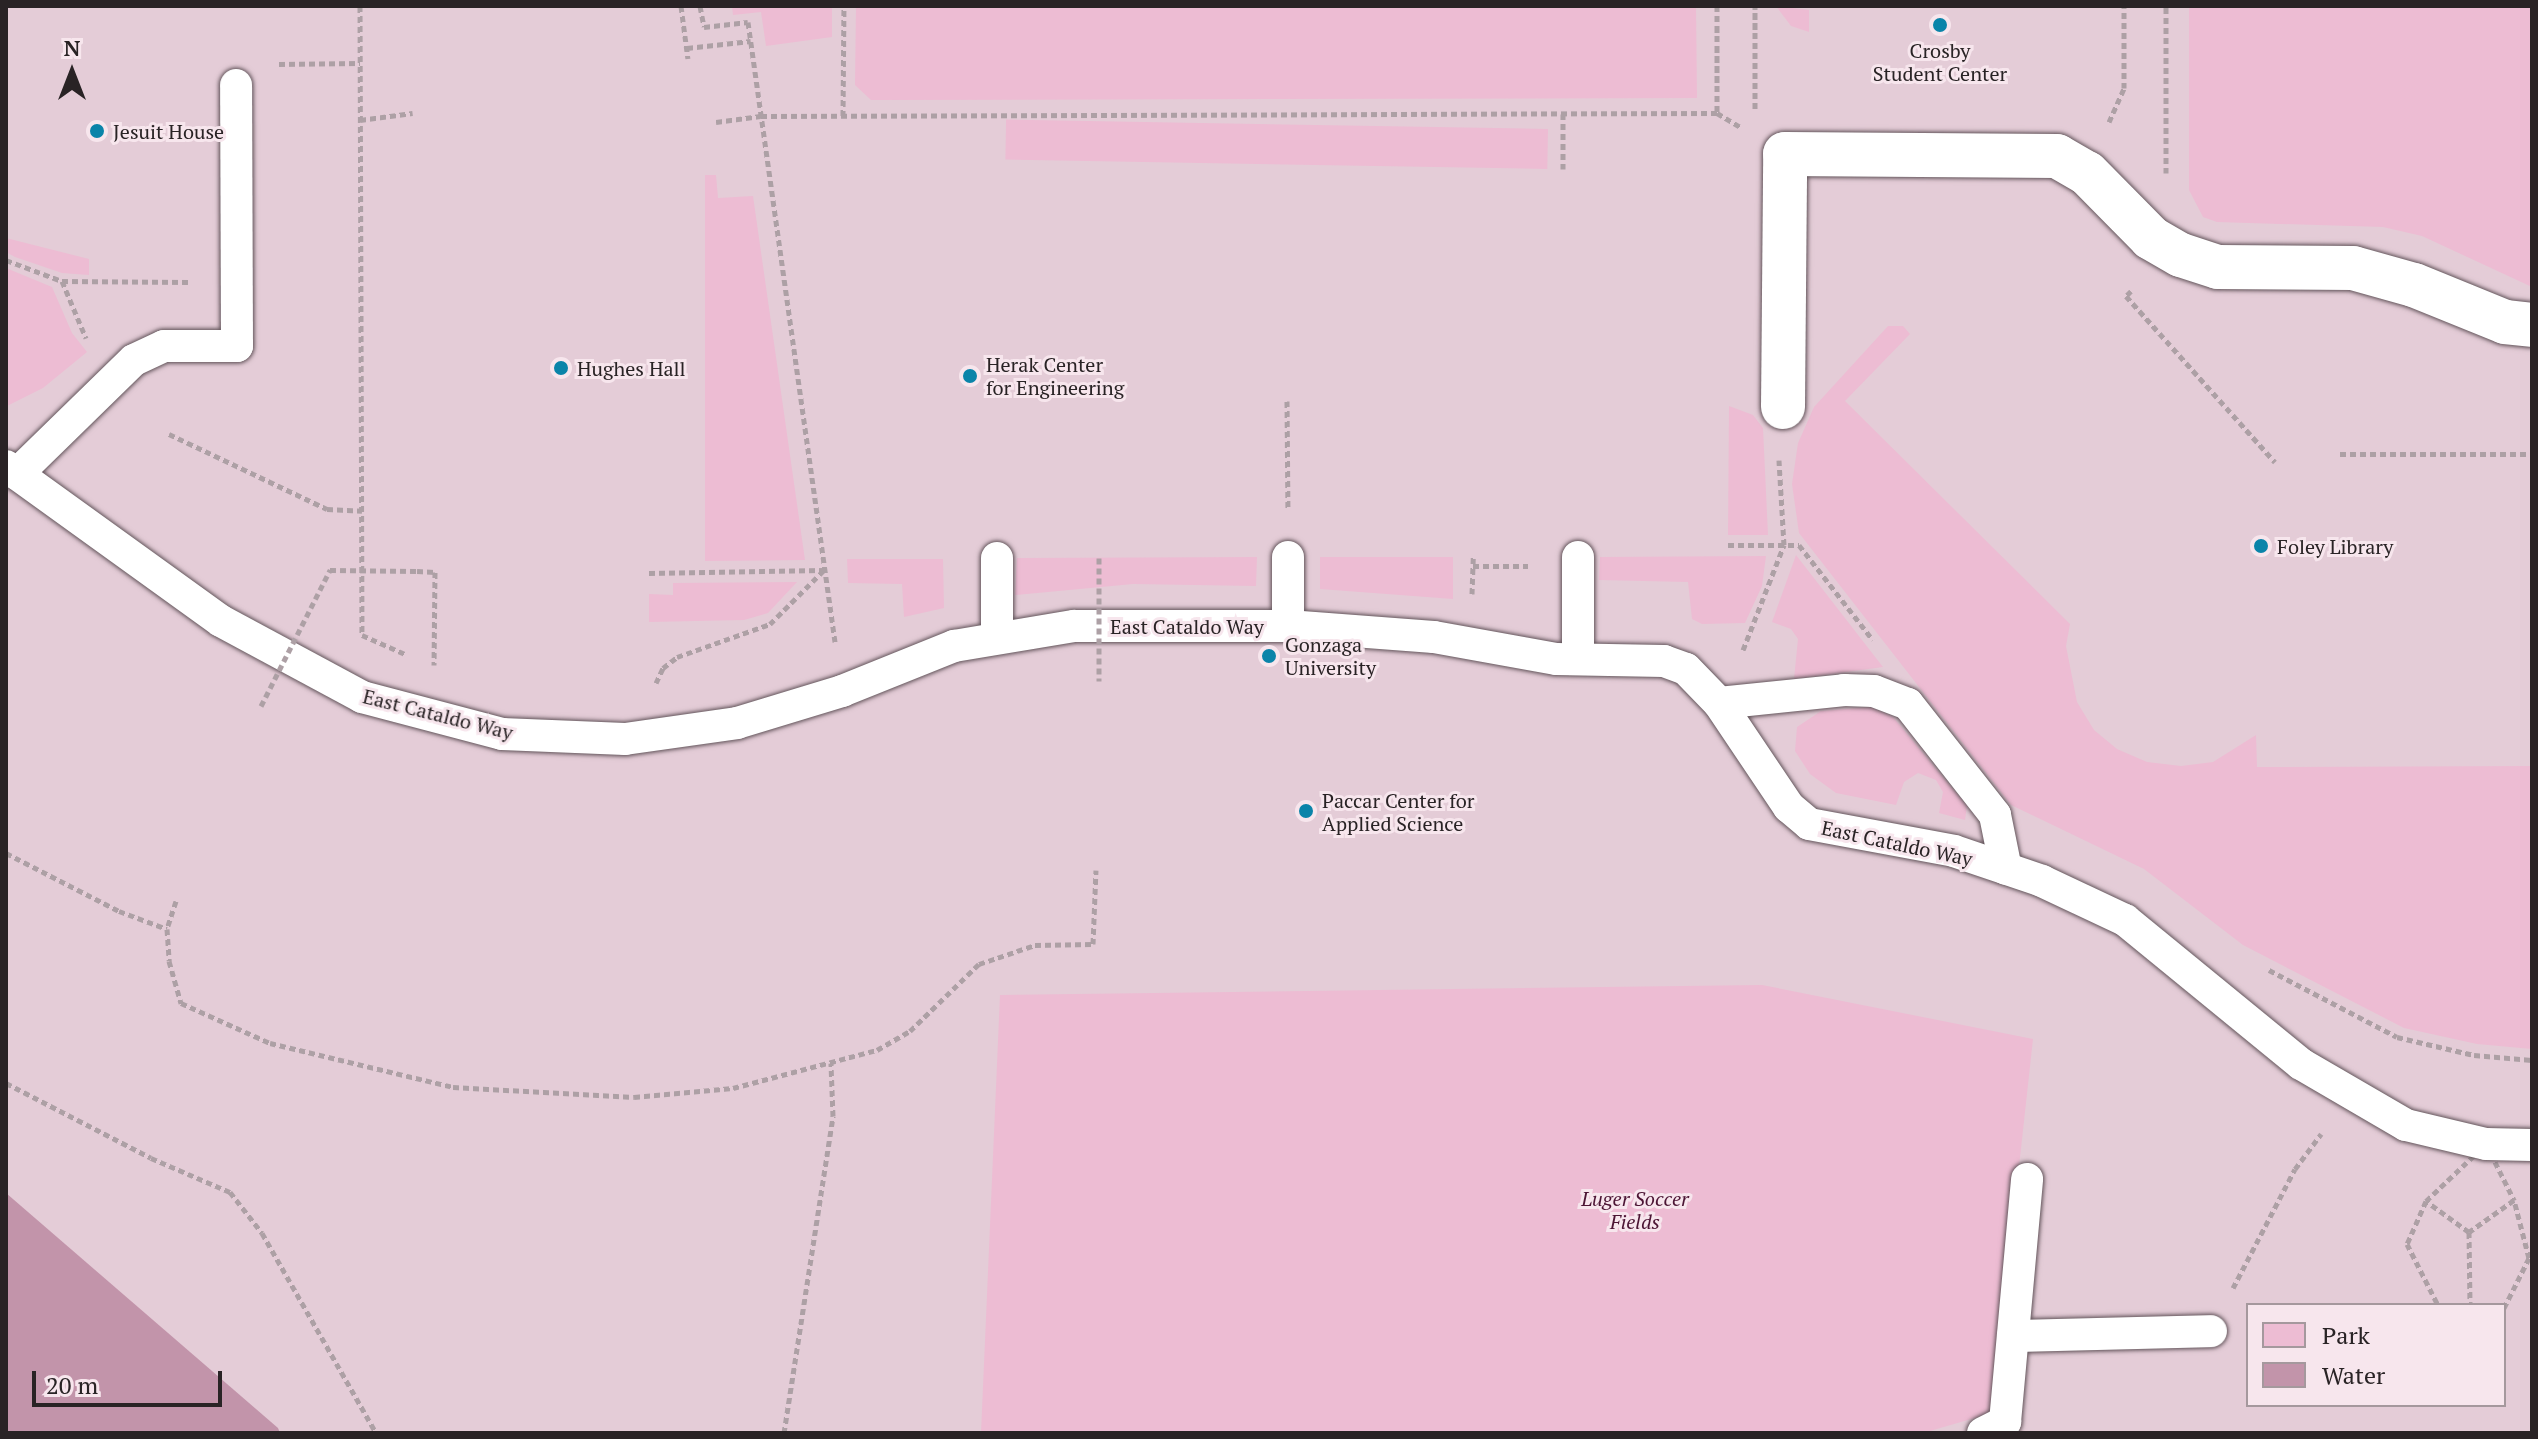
<!DOCTYPE html>
<html>
<head>
<meta charset="utf-8">
<style>
  body { margin:0 }
  #map { position:relative; width:2538px; height:1439px; overflow:hidden; background:#ead9e0; font-family:"PT Serif",serif }
  div>[style] { position:absolute }
  .built>* { inset:0; background:#e4ccd7 }
  .green>* { inset:0; background:#edbcd3; transform-origin:0 0 }
  .water>* { inset:0; background:#c294aa }
  .path>* { height:5px; margin-top:-2.5px; transform-origin:0; background:repeating-linear-gradient(90deg,#ada0a5 0 6px,transparent 0 10px) }
  .roads { filter:drop-shadow(0 0 2px #63555b) drop-shadow(0 0 2px #63555b) }
  .service>* { height:32px; margin:-16px; padding:0 16px; transform-origin:16px; border-radius:16px; background:#fff }
  .pedestrian>* { height:44px; margin:-22px; padding:0 22px; transform-origin:22px; border-radius:22px; background:#fff }
  .path-bridge>* { height:5px; margin-top:-2.5px; transform-origin:0; background:repeating-linear-gradient(90deg,#ada0a5 0 6px,transparent 0 10px) }
  .dots>* { width:22px; height:22px; translate:-50% -50%; box-sizing:border-box; border:4px solid #f7e6ed; border-radius:50% }
  span { translate:-50% -50%; white-space:nowrap; text-align:center; line-height:1.15; -webkit-text-stroke:6px #f7e6ed; paint-order:stroke }
  .poi-label { font-size:20px; color:#292325 }
  .left { translate:0 -50%; text-align:left }
  .street-label { font-size:20px; color:#292325 }
  .park-label { font-size:20px; color:#4c1434; font-style:italic }
  .frame { position:absolute; inset:0; border:8px solid #292325; pointer-events:none }
  .legend { position:absolute; left:2246px; top:1303px; width:260px; height:104px; box-sizing:border-box; background:#f7e6ed; border:2px solid #a5989d; margin:0; padding:10px 14px; list-style:none; font-size:24px; color:#292325 }
  .legend li { display:flex; align-items:center; gap:16px; height:40px }
  .legend b { width:40px; border:2px solid #a5989d }
  .north { position:absolute; left:32px; top:32px; width:80px; height:80px; -webkit-text-stroke:6px #f7e6ed; paint-order:stroke; rotate:0deg; font-size:22px; font-weight:700; line-height:32px; text-align:center; color:#292325 }
  .north::after { content:''; display:block; margin:auto; width:28px; height:36px; background:#292325; clip-path:polygon(50% 0,100% 100%,50% 72%,0 100%) }
  .scale { position:absolute; left:32px; top:1371px; width:190px; height:36px; box-sizing:border-box; border:4px solid #292325; border-top:0; padding-left:10px; font-size:24px; line-height:28px; white-space:nowrap; color:#292325; -webkit-text-stroke:6px #f7e6ed; paint-order:stroke }
</style>
</head>
<body>
<div id="map">
  <div class="built">
    <i style="clip-path:polygon(evenodd,6px 6px,2532px 6px,2532px 1433px,6px 1433px,6px 6px,2248px 1305px,2504px 1305px,2504px 1405px,2248px 1405px,2248px 1305px)"></i>
  </div>
  <div class="green">
    <i style="clip-path:polygon(732px 6px,832px 6px,832px 37px,766px 46px,761px 12px,733px 15px)"></i>
    <i style="clip-path:polygon(856px 6px,1696px 6px,1697px 98px,871px 100px,855px 85px)"></i>
    <i style="clip-path:polygon(1776px 6px,1809px 10px,1809px 32px,1791px 26px)"></i>
    <i style="clip-path:polygon(2189px 6px,2532px 6px,2532px 287px,2422px 236px,2383px 227px,2217px 222px,2203px 217px,2189px 190px)"></i>
    <i style="left:1548px;top:129px;width:40px;height:542px;rotate:91deg"></i>
    <i style="clip-path:polygon(705px 175px,716px 175px,718px 198px,753px 196px,805px 560px,705px 561px)"></i>
    <i style="clip-path:polygon(6px 238px,89px 259px,89px 275px,62px 273px,15px 257px,6px 252px)"></i>
    <i style="clip-path:polygon(6px 268px,52px 287px,72px 333px,87px 352px,43px 388px,7px 406px)"></i>
    <i style="clip-path:polygon(1888px 326px,1903px 326px,1910px 334px,1845px 401px,2070px 624px,2066px 646px,2077px 702px,2094px 730px,2117px 749px,2147px 762px,2181px 766px,2213px 762px,2256px 735px,2257px 767px,2532px 766px,2532px 1049px,2477px 1044px,2404px 1028px,2243px 945px,2144px 869px,2011px 805px,1799px 533px,1792px 484px,1798px 443px,1814px 407px)"></i>
    <i style="clip-path:polygon(1729px 406px,1753px 415px,1763px 428px,1768px 535px,1728px 535px)"></i>
    <i style="clip-path:polygon(1796px 555px,1883px 667px,1794px 679px,1798px 639px,1791px 629px,1772px 622px)"></i>
    <i style="clip-path:polygon(1766px 556px,1762px 586px,1745px 623px,1702px 624px,1692px 619px,1688px 582px,1599px 580px,1600px 557px)"></i>
    <i style="clip-path:polygon(1257px 557px,1256px 586px,1133px 584px,1015px 595px,1017px 558px)"></i>
    <i style="clip-path:polygon(1320px 557px,1453px 557px,1453px 599px,1320px 589px)"></i>
    <i style="clip-path:polygon(847px 559px,943px 559px,944px 608px,904px 617px,902px 584px,848px 583px)"></i>
    <i style="clip-path:polygon(797px 582px,768px 613px,744px 620px,649px 622px,649px 594px,673px 595px,673px 583px)"></i>
    <i style="clip-path:polygon(1871px 707px,1893px 717px,1967px 806px,1965px 820px,1939px 813px,1943px 792px,1936px 780px,1918px 773px,1904px 782px,1896px 805px,1836px 793px,1810px 774px,1795px 751px,1797px 727px,1821px 711px)"></i>
    <i style="clip-path:polygon(1762px 985px,2033px 1039px,1992px 1413px,1923px 1433px,981px 1433px,1000px 995px)"></i>
  </div>
  <div class="water">
    <i style="clip-path:polygon(6px 1193px,278px 1428px,280px 1433px,6px 1433px)"></i>
  </div>
  <div class="path">
    <i style="left:360px;top:6px;width:629px;rotate:89.82deg"></i>
    <i style="left:362px;top:635px;width:47px;rotate:23.8deg"></i>
    <i style="left:681px;top:6px;width:53px;rotate:82.5deg"></i>
    <i style="left:700px;top:6px;width:21px;rotate:79deg"></i>
    <i style="left:704px;top:27px;width:44px;rotate:-6.5deg"></i>
    <i style="left:748px;top:22px;width:626px;rotate:82.01deg"></i>
    <i style="left:1717px;top:6px;width:107px;rotate:90deg"></i>
    <i style="left:687px;top:48px;width:64px;rotate:-6.2deg"></i>
    <i style="left:279px;top:64px;width:81px;rotate:-0.7deg"></i>
    <i style="left:1755px;top:109px;width:103px;rotate:-90deg"></i>
    <i style="left:1563px;top:114px;width:55px;rotate:90deg"></i>
    <i style="left:843px;top:116px;width:110px;rotate:-89.5deg"></i>
    <i style="left:360px;top:120px;width:53px;rotate:-7.5deg"></i>
    <i style="left:716px;top:122px;width:45px;rotate:-7.6deg"></i>
    <i style="left:761px;top:116px;width:956px;rotate:-0.18deg"></i>
    <i style="left:1717px;top:113px;width:27px;rotate:31deg"></i>
    <i style="left:2109px;top:122px;width:37px;rotate:-66deg"></i>
    <i style="left:2124px;top:88px;width:82px;rotate:-90deg"></i>
    <i style="left:2166px;top:173px;width:167px;rotate:-90deg"></i>
    <i style="left:6px;top:260px;width:60px;rotate:20.6deg"></i>
    <i style="left:62px;top:281px;width:62px;rotate:67.2deg"></i>
    <i style="left:62px;top:281px;width:126px;rotate:0.5deg"></i>
    <i style="left:2131px;top:291px;width:7px;rotate:135deg"></i>
    <i style="left:2126px;top:296px;width:223px;rotate:48.1deg"></i>
    <i style="left:1287px;top:401px;width:107px;rotate:89.5deg"></i>
    <i style="left:169px;top:434px;width:175px;rotate:25.4deg"></i>
    <i style="left:327px;top:509px;width:35px;rotate:3deg"></i>
    <i style="left:2340px;top:454px;width:192px"></i>
    <i style="left:1728px;top:545px;width:71px"></i>
    <i style="left:1799px;top:545px;width:120px;rotate:52.1deg"></i>
    <i style="left:1473px;top:566px;width:55px"></i>
    <i style="left:417px;top:571px;width:18px;rotate:3deg"></i>
    <i style="left:435px;top:572px;width:93px;rotate:90.6deg"></i>
    <i style="left:649px;top:573px;width:175px;rotate:-1deg"></i>
    <i style="left:1472px;top:594px;width:37px;rotate:-88deg"></i>
    <i style="left:1743px;top:650px;width:113px;rotate:-68.7deg"></i>
    <i style="left:1784px;top:545px;width:85px;rotate:-93.4deg"></i>
    <i style="left:656px;top:683px;width:17px;rotate:-65deg"></i>
    <i style="left:663px;top:668px;width:18px;rotate:-38deg"></i>
    <i style="left:677px;top:657px;width:99px;rotate:-19.5deg"></i>
    <i style="left:770px;top:624px;width:76px;rotate:-45deg"></i>
    <i style="left:6px;top:853px;width:127px;rotate:27.2deg"></i>
    <i style="left:119px;top:911px;width:51px;rotate:20.6deg"></i>
    <i style="left:176px;top:901px;width:29px;rotate:108deg"></i>
    <i style="left:167px;top:929px;width:32px;rotate:86deg"></i>
    <i style="left:169px;top:961px;width:44px;rotate:74.1deg"></i>
    <i style="left:181px;top:1003px;width:98px;rotate:24.2deg"></i>
    <i style="left:270px;top:1043px;width:188px;rotate:13.5deg"></i>
    <i style="left:453px;top:1087px;width:181px;rotate:3.2deg"></i>
    <i style="left:634px;top:1097px;width:99px;rotate:-5.2deg"></i>
    <i style="left:733px;top:1088px;width:149px;rotate:-14.8deg"></i>
    <i style="left:877px;top:1050px;width:38px;rotate:-30deg"></i>
    <i style="left:910px;top:1031px;width:96px;rotate:-44.2deg"></i>
    <i style="left:979px;top:964px;width:59px;rotate:-18.7deg"></i>
    <i style="left:1035px;top:945px;width:58px;rotate:-1deg"></i>
    <i style="left:1093px;top:944px;width:74px;rotate:-87.7deg"></i>
    <i style="left:2269px;top:970px;width:144px;rotate:27.6deg"></i>
    <i style="left:2397px;top:1037px;width:79px;rotate:13.2deg"></i>
    <i style="left:2474px;top:1055px;width:58px;rotate:4.9deg"></i>
    <i style="left:6px;top:1083px;width:163px;rotate:27.3deg"></i>
    <i style="left:151px;top:1158px;width:86px;rotate:23.3deg"></i>
    <i style="left:230px;top:1192px;width:52px;rotate:52deg"></i>
    <i style="left:262px;top:1233px;width:230px;rotate:60.3deg"></i>
    <i style="left:2486px;top:1144px;width:63px;rotate:63.4deg"></i>
    <i style="left:2514px;top:1200px;width:55px;rotate:144.6deg"></i>
    <i style="left:2469px;top:1232px;width:53px;rotate:-144.2deg"></i>
    <i style="left:2426px;top:1201px;width:83px;rotate:-43.5deg"></i>
    <i style="left:2426px;top:1201px;width:47px;rotate:113.8deg"></i>
    <i style="left:2407px;top:1244px;width:68px;rotate:63.1deg"></i>
    <i style="left:2469px;top:1232px;width:73px;rotate:89.2deg"></i>
    <i style="left:2233px;top:1288px;width:134px;rotate:-62.5deg"></i>
    <i style="left:2295px;top:1169px;width:44px;rotate:-53.4deg"></i>
    <i style="left:2504px;top:1308px;width:56px;rotate:-63.4deg"></i>
    <i style="left:2529px;top:1258px;width:60px;rotate:-104.5deg"></i>
    <i style="left:784px;top:1433px;width:321px;rotate:-81.2deg"></i>
    <i style="left:833px;top:1116px;width:53px;rotate:-92.2deg"></i>
  </div>
  <div class="roads">
    <div class="service">
      <i style="left:6px;top:466px;width:265px;rotate:35.8deg"></i>
      <i style="left:221px;top:621px;width:160px;rotate:28.3deg"></i>
      <i style="left:362px;top:697px;width:145px;rotate:14.8deg"></i>
      <i style="left:502px;top:734px;width:123px;rotate:2.3deg"></i>
      <i style="left:625px;top:739px;width:113px;rotate:-8.1deg"></i>
      <i style="left:737px;top:723px;width:110px;rotate:-16.9deg"></i>
      <i style="left:842px;top:691px;width:121px;rotate:-21.9deg"></i>
      <i style="left:954px;top:646px;width:122px;rotate:-9.5deg"></i>
      <i style="left:1074px;top:626px;width:214px"></i>
      <i style="left:1288px;top:626px;width:146px;rotate:4.3deg"></i>
      <i style="left:1434px;top:637px;width:124px;rotate:10.2deg"></i>
      <i style="left:1556px;top:659px;width:108px;rotate:1.1deg"></i>
      <i style="left:1664px;top:661px;width:23px;rotate:20deg"></i>
      <i style="left:1686px;top:669px;width:47px;rotate:45.9deg"></i>
      <i style="left:1719px;top:703px;width:125px;rotate:56.1deg"></i>
      <i style="left:1789px;top:807px;width:26px;rotate:40deg"></i>
      <i style="left:1809px;top:824px;width:147px;rotate:10.5deg"></i>
      <i style="left:1954px;top:851px;width:93px;rotate:18.8deg"></i>
      <i style="left:2042px;top:881px;width:92px;rotate:25.2deg"></i>
      <i style="left:2125px;top:920px;width:227px;rotate:39.3deg"></i>
      <i style="left:2301px;top:1064px;width:121px;rotate:30.2deg"></i>
      <i style="left:2406px;top:1125px;width:82px;rotate:13.4deg"></i>
      <i style="left:2486px;top:1144px;width:46px;rotate:1.2deg"></i>
      <i style="left:17px;top:474px;width:163px;rotate:-44.3deg"></i>
      <i style="left:134px;top:360px;width:33px;rotate:-25deg"></i>
      <i style="left:164px;top:346px;width:73px"></i>
      <i style="left:237px;top:346px;width:261px;rotate:-90.2deg"></i>
      <i style="left:1288px;top:557px;width:69px;rotate:90deg"></i>
      <i style="left:1578px;top:557px;width:102px;rotate:90deg"></i>
      <i style="left:997px;top:558px;width:80px;rotate:90deg"></i>
      <i style="left:1719px;top:703px;width:126px;rotate:-5.9deg"></i>
      <i style="left:1844px;top:690px;width:30px;rotate:2deg"></i>
      <i style="left:1874px;top:691px;width:36px;rotate:21deg"></i>
      <i style="left:1908px;top:704px;width:141px;rotate:51.9deg"></i>
      <i style="left:1995px;top:815px;width:55px;rotate:78.5deg"></i>
      <i style="left:2013px;top:1336px;width:198px;rotate:-1.4deg"></i>
      <i style="left:1983px;top:1433px;width:25px;rotate:-27deg"></i>
      <i style="left:2005px;top:1422px;width:244px;rotate:-84.8deg"></i>
    </div>
    <div class="pedestrian">
      <i style="left:1783px;top:407px;width:253px;rotate:-89.5deg"></i>
      <i style="left:1785px;top:154px;width:272px;rotate:0.4deg"></i>
      <i style="left:2057px;top:156px;width:34px;rotate:30deg"></i>
      <i style="left:2087px;top:173px;width:91px;rotate:45.4deg"></i>
      <i style="left:2151px;top:238px;width:34px;rotate:30deg"></i>
      <i style="left:2181px;top:255px;width:39px;rotate:18deg"></i>
      <i style="left:2218px;top:267px;width:135px;rotate:0.4deg"></i>
      <i style="left:2353px;top:268px;width:63px;rotate:15.6deg"></i>
      <i style="left:2414px;top:285px;width:98px;rotate:22.1deg"></i>
      <i style="left:2505px;top:322px;width:27px;rotate:6deg"></i>
    </div>
  </div>
  <div class="path-bridge">
    <i style="left:1099px;top:558px;width:123px;rotate:90deg"></i>
    <i style="left:261px;top:706px;width:153px;rotate:-63.1deg"></i>
    <i style="left:330px;top:570px;width:87px;rotate:0.7deg"></i>
  </div>
  <div class="dots">
    <i style="left:1940px;top:25px;background:#0a84a9"></i>
    <i style="left:97px;top:131px;background:#0a84a9"></i>
    <i style="left:561px;top:368px;background:#0a84a9"></i>
    <i style="left:970px;top:376px;background:#0a84a9"></i>
    <i style="left:2261px;top:546px;background:#0a84a9"></i>
    <i style="left:1269px;top:656px;background:#0a84a9"></i>
    <i style="left:1306px;top:811px;background:#0a84a9"></i>
  </div>
  <div class="poi-label">
    <span style="left:1940px;top:62px">Crosby<br>Student Center</span>
    <span class="left" style="left:113px;top:131px">Jesuit House</span>
    <span class="left" style="left:986px;top:376px">Herak Center<br>for Engineering</span>
    <span class="left" style="left:577px;top:368px">Hughes Hall</span>
    <span class="left" style="left:2277px;top:546px">Foley Library</span>
    <span class="left" style="left:1285px;top:656px">Gonzaga<br>University</span>
    <span class="left" style="left:1322px;top:812px">Paccar Center for<br>Applied Science</span>
  </div>
  <div class="street-label">
    <span style="left:1187px;top:626px">East Cataldo Way</span>
    <span style="left:438px;top:714px;rotate:14deg">East Cataldo Way</span>
    <span style="left:1897px;top:843px;rotate:12deg">East Cataldo Way</span>
  </div>
  <div class="park-label">
    <span style="left:1635px;top:1210px">Luger Soccer<br>Fields</span>
  </div>
  <div class="frame"></div>
  <ul class="legend">
  <li><b style="height:22px;background:#edbcd3"></b>Park</li>
  <li><b style="height:22px;background:#c294aa"></b>Water</li>
  </ul>
  <div class="north">N</div>
  <div class="scale">20 m</div>
</div>
</body>
</html>
